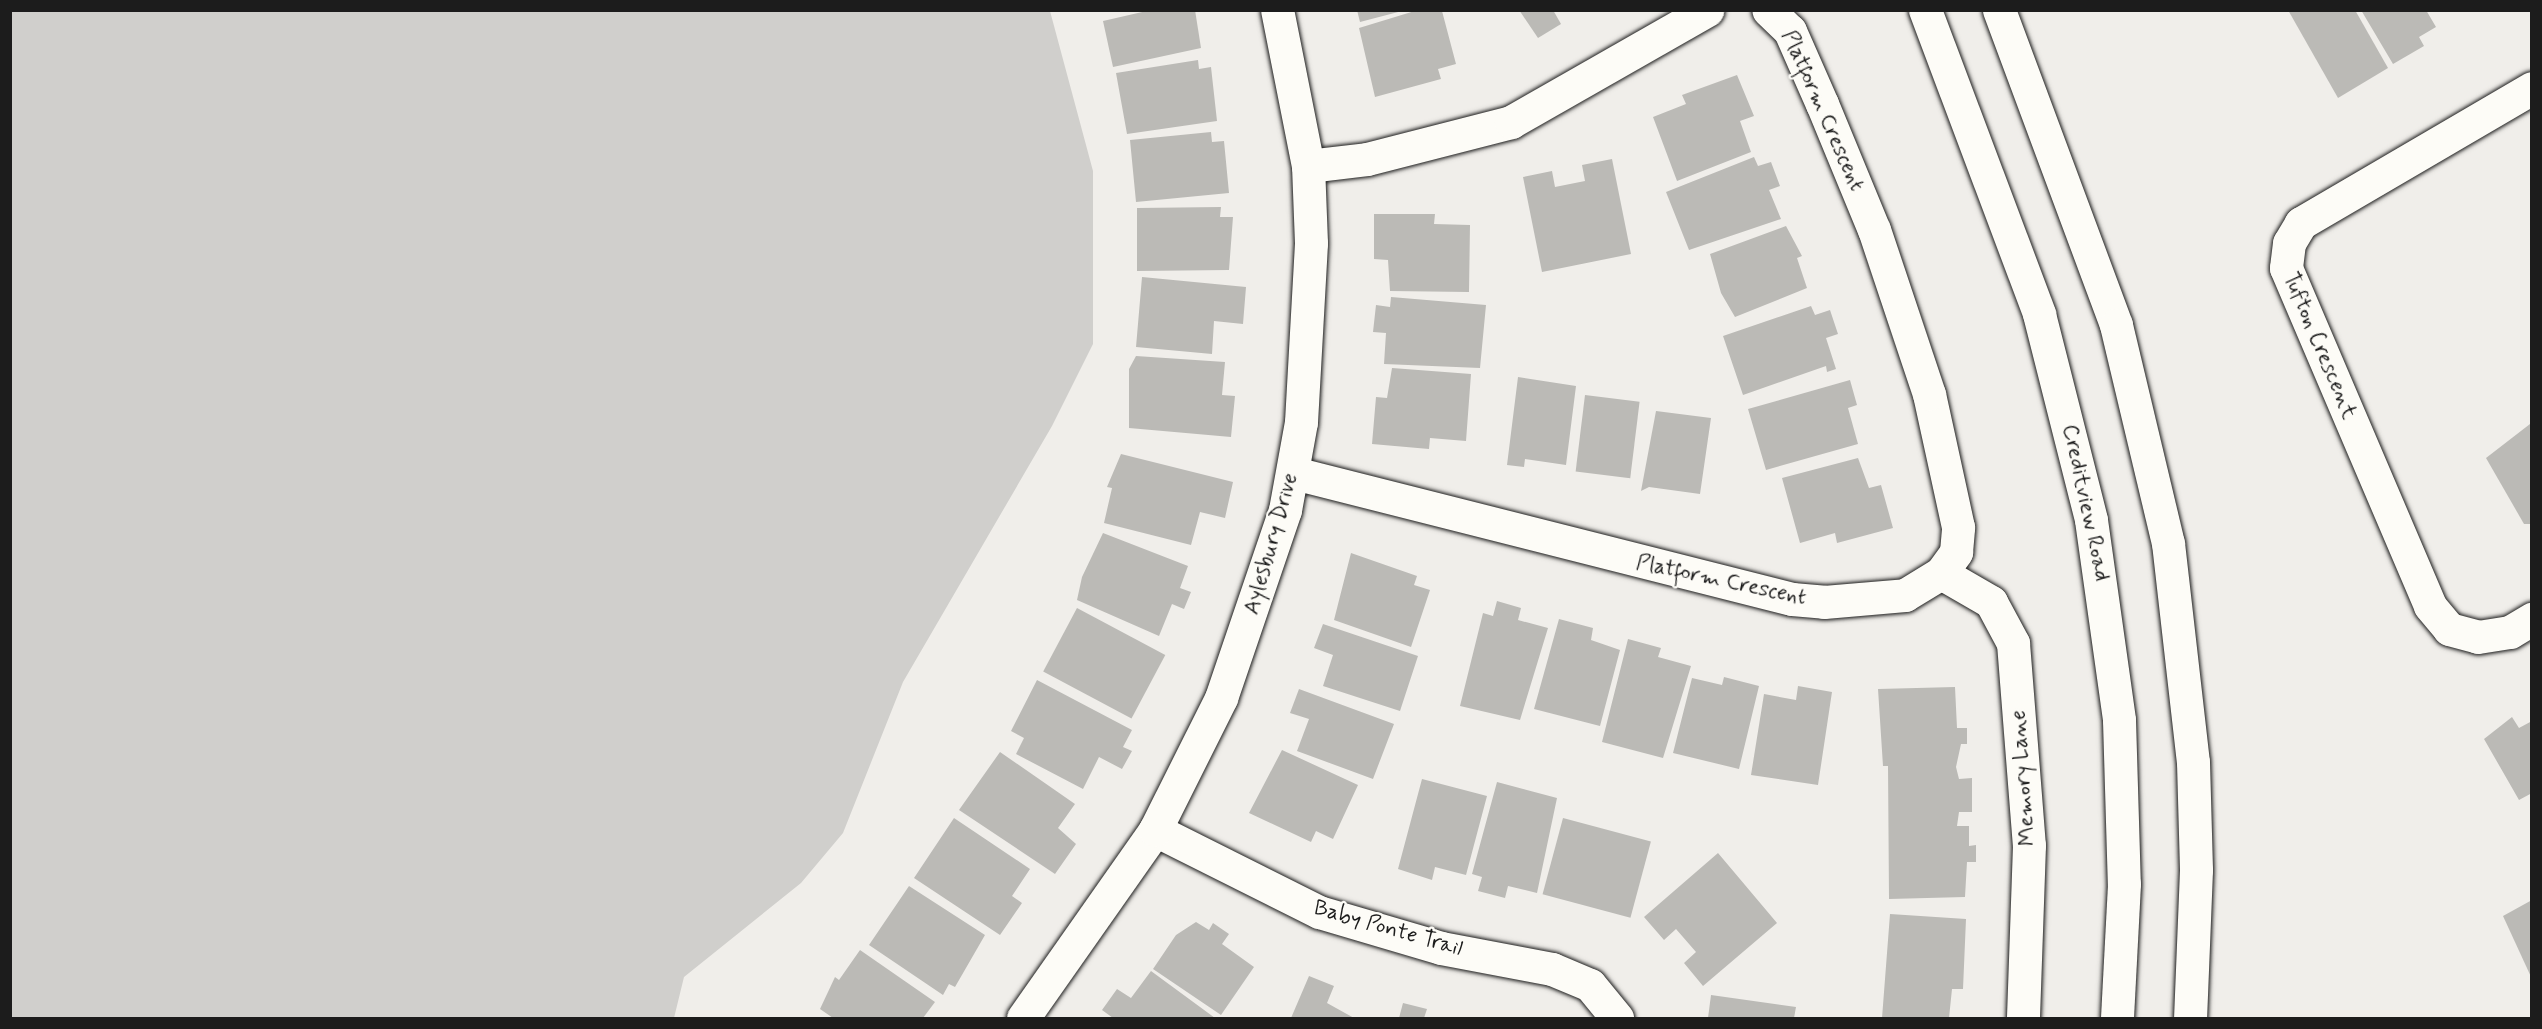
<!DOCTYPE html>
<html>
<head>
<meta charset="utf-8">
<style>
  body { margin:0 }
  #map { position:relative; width:2542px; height:1029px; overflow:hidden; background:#f0eeea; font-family:Mynerve,sans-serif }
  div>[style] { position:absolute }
  .green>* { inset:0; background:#d0cfcc }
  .building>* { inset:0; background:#bbbab6; transform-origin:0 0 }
  .roads { filter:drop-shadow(0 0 2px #1c1c1c) drop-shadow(0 0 2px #1c1c1c) }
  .minor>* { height:33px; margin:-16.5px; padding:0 16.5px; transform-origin:16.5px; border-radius:16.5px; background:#fdfcf7 }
  .major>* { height:33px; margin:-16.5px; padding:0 16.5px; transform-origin:16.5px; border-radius:16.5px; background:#fdfcf7 }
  span { translate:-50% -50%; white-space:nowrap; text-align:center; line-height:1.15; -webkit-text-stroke:4.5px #fdfcf7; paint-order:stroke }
  .street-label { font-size:22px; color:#1c1c1c }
  .frame { position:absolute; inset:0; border:12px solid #1c1c1c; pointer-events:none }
</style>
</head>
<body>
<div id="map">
  <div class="green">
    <i style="clip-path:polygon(10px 11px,1050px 11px,1093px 171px,1093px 344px,1052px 426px,903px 682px,843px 833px,801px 883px,684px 977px,674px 1018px,11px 1018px)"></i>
  </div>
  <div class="building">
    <i style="clip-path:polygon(1151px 10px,1195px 10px,1201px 48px,1113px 67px,1103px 21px)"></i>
    <i style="clip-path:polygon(1357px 10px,1401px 10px,1402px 11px,1360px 22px)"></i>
    <i style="clip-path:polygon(1418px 10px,1442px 11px,1456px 64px,1438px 69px,1441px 79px,1375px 97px,1359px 28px)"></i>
    <i style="clip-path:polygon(1519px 10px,1553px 10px,1561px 24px,1538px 38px)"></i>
    <i style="clip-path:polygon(2288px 10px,2355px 10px,2388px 68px,2338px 98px)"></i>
    <i style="clip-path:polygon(2361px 10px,2426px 10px,2436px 27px,2419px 37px,2424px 46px,2393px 64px)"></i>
    <i style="clip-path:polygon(1198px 60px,1199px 69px,1211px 67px,1217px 121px,1127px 134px,1116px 73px)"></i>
    <i style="clip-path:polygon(1737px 75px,1754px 116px,1740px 121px,1751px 152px,1677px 181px,1653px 117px,1686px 104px,1682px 95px)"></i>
    <i style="clip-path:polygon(1211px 132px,1212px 142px,1224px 141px,1229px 193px,1136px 202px,1130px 140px)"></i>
    <i style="clip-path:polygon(1754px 157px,1758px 166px,1771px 162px,1780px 186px,1769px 190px,1781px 219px,1689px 250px,1666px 192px)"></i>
    <i style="clip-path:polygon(1612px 159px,1631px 254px,1542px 272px,1523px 177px,1552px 171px,1555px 187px,1585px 181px,1582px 165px)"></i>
    <i style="clip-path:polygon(1221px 207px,1220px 217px,1233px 217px,1229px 270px,1137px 271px,1137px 208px)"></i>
    <i style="clip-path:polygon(1374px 214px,1435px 214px,1434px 224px,1470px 225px,1469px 292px,1390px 291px,1388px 260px,1374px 259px)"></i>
    <i style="clip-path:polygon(1786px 226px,1802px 256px,1797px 258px,1807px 288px,1735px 317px,1721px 293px,1710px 254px)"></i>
    <i style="clip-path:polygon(1142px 277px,1246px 287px,1243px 324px,1214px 321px,1212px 354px,1136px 347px)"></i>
    <i style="clip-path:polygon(1391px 297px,1486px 305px,1480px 368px,1384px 364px,1386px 333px,1373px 332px,1376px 305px,1390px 307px)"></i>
    <i style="clip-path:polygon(1811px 306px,1815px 315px,1830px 310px,1838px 334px,1826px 338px,1836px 369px,1827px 372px,1826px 366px,1743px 395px,1723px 336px)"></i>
    <i style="clip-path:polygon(1136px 356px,1225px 362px,1222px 395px,1235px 396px,1231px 437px,1129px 428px,1129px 369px)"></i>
    <i style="clip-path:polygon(1392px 368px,1471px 374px,1466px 441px,1430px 438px,1429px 449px,1372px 444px,1376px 397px,1387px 398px)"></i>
    <i style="clip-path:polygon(1518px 377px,1576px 386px,1566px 465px,1525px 459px,1524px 467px,1507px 465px)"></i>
    <i style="clip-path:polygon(1850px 380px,1857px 405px,1848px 408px,1858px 444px,1766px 470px,1748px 409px)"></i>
    <i style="left:1585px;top:395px;width:55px;height:77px;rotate:7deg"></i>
    <i style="clip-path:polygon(1656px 411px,1711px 418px,1700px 494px,1649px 487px,1641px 491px)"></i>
    <i style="clip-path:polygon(2530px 424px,2532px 524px,2524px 524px,2486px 458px)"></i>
    <i style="clip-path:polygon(1121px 454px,1233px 482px,1225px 518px,1200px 512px,1191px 545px,1104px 523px,1112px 488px,1107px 487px)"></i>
    <i style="clip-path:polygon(1858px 458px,1869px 488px,1881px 485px,1893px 528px,1837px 543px,1835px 533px,1800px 543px,1782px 478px)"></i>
    <i style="clip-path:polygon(1103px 533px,1188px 566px,1180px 588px,1191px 592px,1184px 609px,1172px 604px,1159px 636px,1077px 600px,1082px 577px)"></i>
    <i style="clip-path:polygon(1351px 553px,1417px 576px,1414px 585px,1430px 590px,1411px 647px,1334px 620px)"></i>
    <i style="clip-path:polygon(1497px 601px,1521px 608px,1518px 620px,1548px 628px,1520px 720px,1460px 706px,1483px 613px,1493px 616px)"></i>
    <i style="left:1077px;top:608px;width:100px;height:72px;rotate:28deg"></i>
    <i style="clip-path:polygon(1559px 619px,1593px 628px,1591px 640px,1620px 650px,1600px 726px,1534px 709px)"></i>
    <i style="clip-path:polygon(1323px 624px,1418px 656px,1400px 711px,1323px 686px,1333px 655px,1314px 648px)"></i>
    <i style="clip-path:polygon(1628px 639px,1661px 648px,1658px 657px,1691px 666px,1663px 758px,1602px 742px)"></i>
    <i style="clip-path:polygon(1724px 677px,1759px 686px,1739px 769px,1673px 753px,1692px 678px,1722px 685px)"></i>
    <i style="clip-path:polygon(1037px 680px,1132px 730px,1123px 747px,1132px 751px,1122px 769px,1099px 757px,1083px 789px,1016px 754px,1024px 738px,1011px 731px)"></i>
    <i style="clip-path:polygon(1798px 686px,1832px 692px,1818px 785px,1751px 775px,1764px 694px,1796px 700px)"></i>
    <i style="clip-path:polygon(1955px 687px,1957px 728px,1967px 728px,1967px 744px,1961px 744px,1956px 767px,1959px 779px,1972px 778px,1972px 812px,1959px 812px,1957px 826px,1969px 826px,1969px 846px,1976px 845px,1976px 862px,1967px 862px,1965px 897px,1889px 899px,1888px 766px,1883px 766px,1878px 689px)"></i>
    <i style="clip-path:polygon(1299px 689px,1394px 724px,1373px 779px,1297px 751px,1309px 719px,1290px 713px)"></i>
    <i style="clip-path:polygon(2512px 717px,2519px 728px,2532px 721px,2532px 793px,2519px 800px,2484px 739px)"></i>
    <i style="clip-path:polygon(1282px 750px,1358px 785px,1333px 839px,1316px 831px,1311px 842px,1249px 813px)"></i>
    <i style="clip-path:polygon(1000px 752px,1075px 804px,1058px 828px,1076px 844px,1055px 874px,959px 810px)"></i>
    <i style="clip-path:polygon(1422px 779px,1487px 796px,1466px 875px,1435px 867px,1432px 880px,1398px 869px)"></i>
    <i style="clip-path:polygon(1497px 782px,1557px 798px,1537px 893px,1508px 886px,1505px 898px,1478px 891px,1482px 877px,1472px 874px)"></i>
    <i style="clip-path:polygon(954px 818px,1030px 869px,1012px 896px,1022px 903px,1000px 935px,914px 878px)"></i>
    <i style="left:1563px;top:818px;width:91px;height:79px;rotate:15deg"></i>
    <i style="clip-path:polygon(1718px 853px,1777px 923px,1703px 986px,1684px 963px,1696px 952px,1676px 929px,1664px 940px,1644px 917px)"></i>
    <i style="clip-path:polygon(909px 886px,985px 935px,955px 987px,949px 984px,943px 995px,869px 945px)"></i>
    <i style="clip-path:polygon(2532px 900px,2532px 979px,2503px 916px)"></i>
    <i style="clip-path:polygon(1890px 914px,1966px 919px,1963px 989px,1952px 989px,1949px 1018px,1882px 1018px)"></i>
    <i style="clip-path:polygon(1196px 922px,1209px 930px,1213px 923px,1229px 934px,1222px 944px,1254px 967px,1221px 1015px,1153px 969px,1176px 935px)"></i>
    <i style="clip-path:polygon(860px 950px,935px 1002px,923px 1018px,833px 1018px,820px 1009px,835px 977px,839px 980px)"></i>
    <i style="clip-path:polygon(1151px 971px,1215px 1018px,1113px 1018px,1102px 1010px,1117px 989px,1131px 998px)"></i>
    <i style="clip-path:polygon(1309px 976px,1334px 986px,1327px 1003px,1354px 1018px,1291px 1018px)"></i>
    <i style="clip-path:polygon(1711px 995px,1796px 1007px,1794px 1018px,1708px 1018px)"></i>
    <i style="clip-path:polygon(1403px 1003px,1427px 1009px,1424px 1018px,1399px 1018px)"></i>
  </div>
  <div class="roads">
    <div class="minor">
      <i style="left:2532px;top:88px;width:268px;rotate:149.7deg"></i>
      <i style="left:2301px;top:223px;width:23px;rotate:121deg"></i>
      <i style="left:2289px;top:243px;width:25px;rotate:97deg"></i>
      <i style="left:2286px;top:268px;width:367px;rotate:66.9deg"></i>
      <i style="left:2430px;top:606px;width:30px;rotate:50deg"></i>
      <i style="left:2449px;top:629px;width:30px;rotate:15deg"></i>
      <i style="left:2478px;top:637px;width:32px;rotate:-9deg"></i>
      <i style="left:2510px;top:632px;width:26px;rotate:-31deg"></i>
      <i style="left:1308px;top:166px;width:59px;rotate:-6.8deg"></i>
      <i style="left:1367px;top:159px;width:149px;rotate:-14.4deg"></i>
      <i style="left:1511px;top:122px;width:226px;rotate:-29.7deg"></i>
      <i style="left:1294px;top:473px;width:514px;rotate:14.2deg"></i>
      <i style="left:1792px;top:599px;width:32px;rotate:5deg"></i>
      <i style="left:1824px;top:602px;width:81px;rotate:-4.9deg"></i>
      <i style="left:1905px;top:595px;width:42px;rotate:-31.4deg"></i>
      <i style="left:1941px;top:573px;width:26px;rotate:-54deg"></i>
      <i style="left:1956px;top:552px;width:25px;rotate:-85deg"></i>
      <i style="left:1958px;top:527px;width:136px;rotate:-102.3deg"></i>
      <i style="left:1929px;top:394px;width:173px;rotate:-108.5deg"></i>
      <i style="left:1874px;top:230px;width:136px;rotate:-112.4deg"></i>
      <i style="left:1822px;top:104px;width:80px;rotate:-113.7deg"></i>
      <i style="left:1790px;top:31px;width:30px;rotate:-136deg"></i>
      <i style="left:1941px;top:573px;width:58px;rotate:30.1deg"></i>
      <i style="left:1991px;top:602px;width:47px;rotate:61.8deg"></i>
      <i style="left:2013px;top:643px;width:203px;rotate:85.5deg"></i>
      <i style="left:2029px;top:845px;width:173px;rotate:92deg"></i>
      <i style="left:1155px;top:830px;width:183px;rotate:26.6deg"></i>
      <i style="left:1319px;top:912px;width:127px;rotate:16.4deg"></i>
      <i style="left:1441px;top:948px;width:113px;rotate:10.7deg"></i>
      <i style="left:1552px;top:969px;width:41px;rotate:22.8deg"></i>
      <i style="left:1590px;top:985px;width:43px;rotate:50.7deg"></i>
      <i style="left:1023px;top:1018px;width:230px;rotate:-54.9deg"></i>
      <i style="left:1155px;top:830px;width:148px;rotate:-63.4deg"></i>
      <i style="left:1221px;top:698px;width:199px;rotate:-71.2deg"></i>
      <i style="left:1285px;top:510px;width:89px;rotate:-79.7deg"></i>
      <i style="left:1301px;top:422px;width:179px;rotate:-86.8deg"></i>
      <i style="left:1311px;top:243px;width:77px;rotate:-92.2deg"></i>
      <i style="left:1308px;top:166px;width:159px;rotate:-101.2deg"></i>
    </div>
    <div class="major">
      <i style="left:1925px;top:10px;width:325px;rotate:69.4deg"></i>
      <i style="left:2039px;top:314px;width:212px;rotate:75.8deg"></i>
      <i style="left:2091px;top:520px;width:202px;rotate:82deg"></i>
      <i style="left:2119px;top:720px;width:164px;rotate:88.3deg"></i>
      <i style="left:2124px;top:884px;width:134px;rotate:93deg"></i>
      <i style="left:1999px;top:10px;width:336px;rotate:69.6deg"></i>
      <i style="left:2116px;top:325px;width:224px;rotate:76.6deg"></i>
      <i style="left:2168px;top:543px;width:220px;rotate:83.5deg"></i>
      <i style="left:2193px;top:762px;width:108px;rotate:88.4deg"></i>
      <i style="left:2196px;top:870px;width:148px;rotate:92.3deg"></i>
    </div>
  </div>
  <div class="street-label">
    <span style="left:1822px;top:111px;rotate:66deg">Platform Crescent</span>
    <span style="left:2319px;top:346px;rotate:67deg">Tufton Crescent</span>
    <span style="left:2085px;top:503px;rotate:78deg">Creditview Road</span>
    <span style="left:1272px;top:544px;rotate:-74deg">Aylesbury Drive</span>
    <span style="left:1721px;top:581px;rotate:12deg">Platform Crescent</span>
    <span style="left:2024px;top:778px;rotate:-94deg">Memory Lane</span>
    <span style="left:1388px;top:929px;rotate:16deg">Baby Ponte Trail</span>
  </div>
  <div class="frame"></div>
</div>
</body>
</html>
